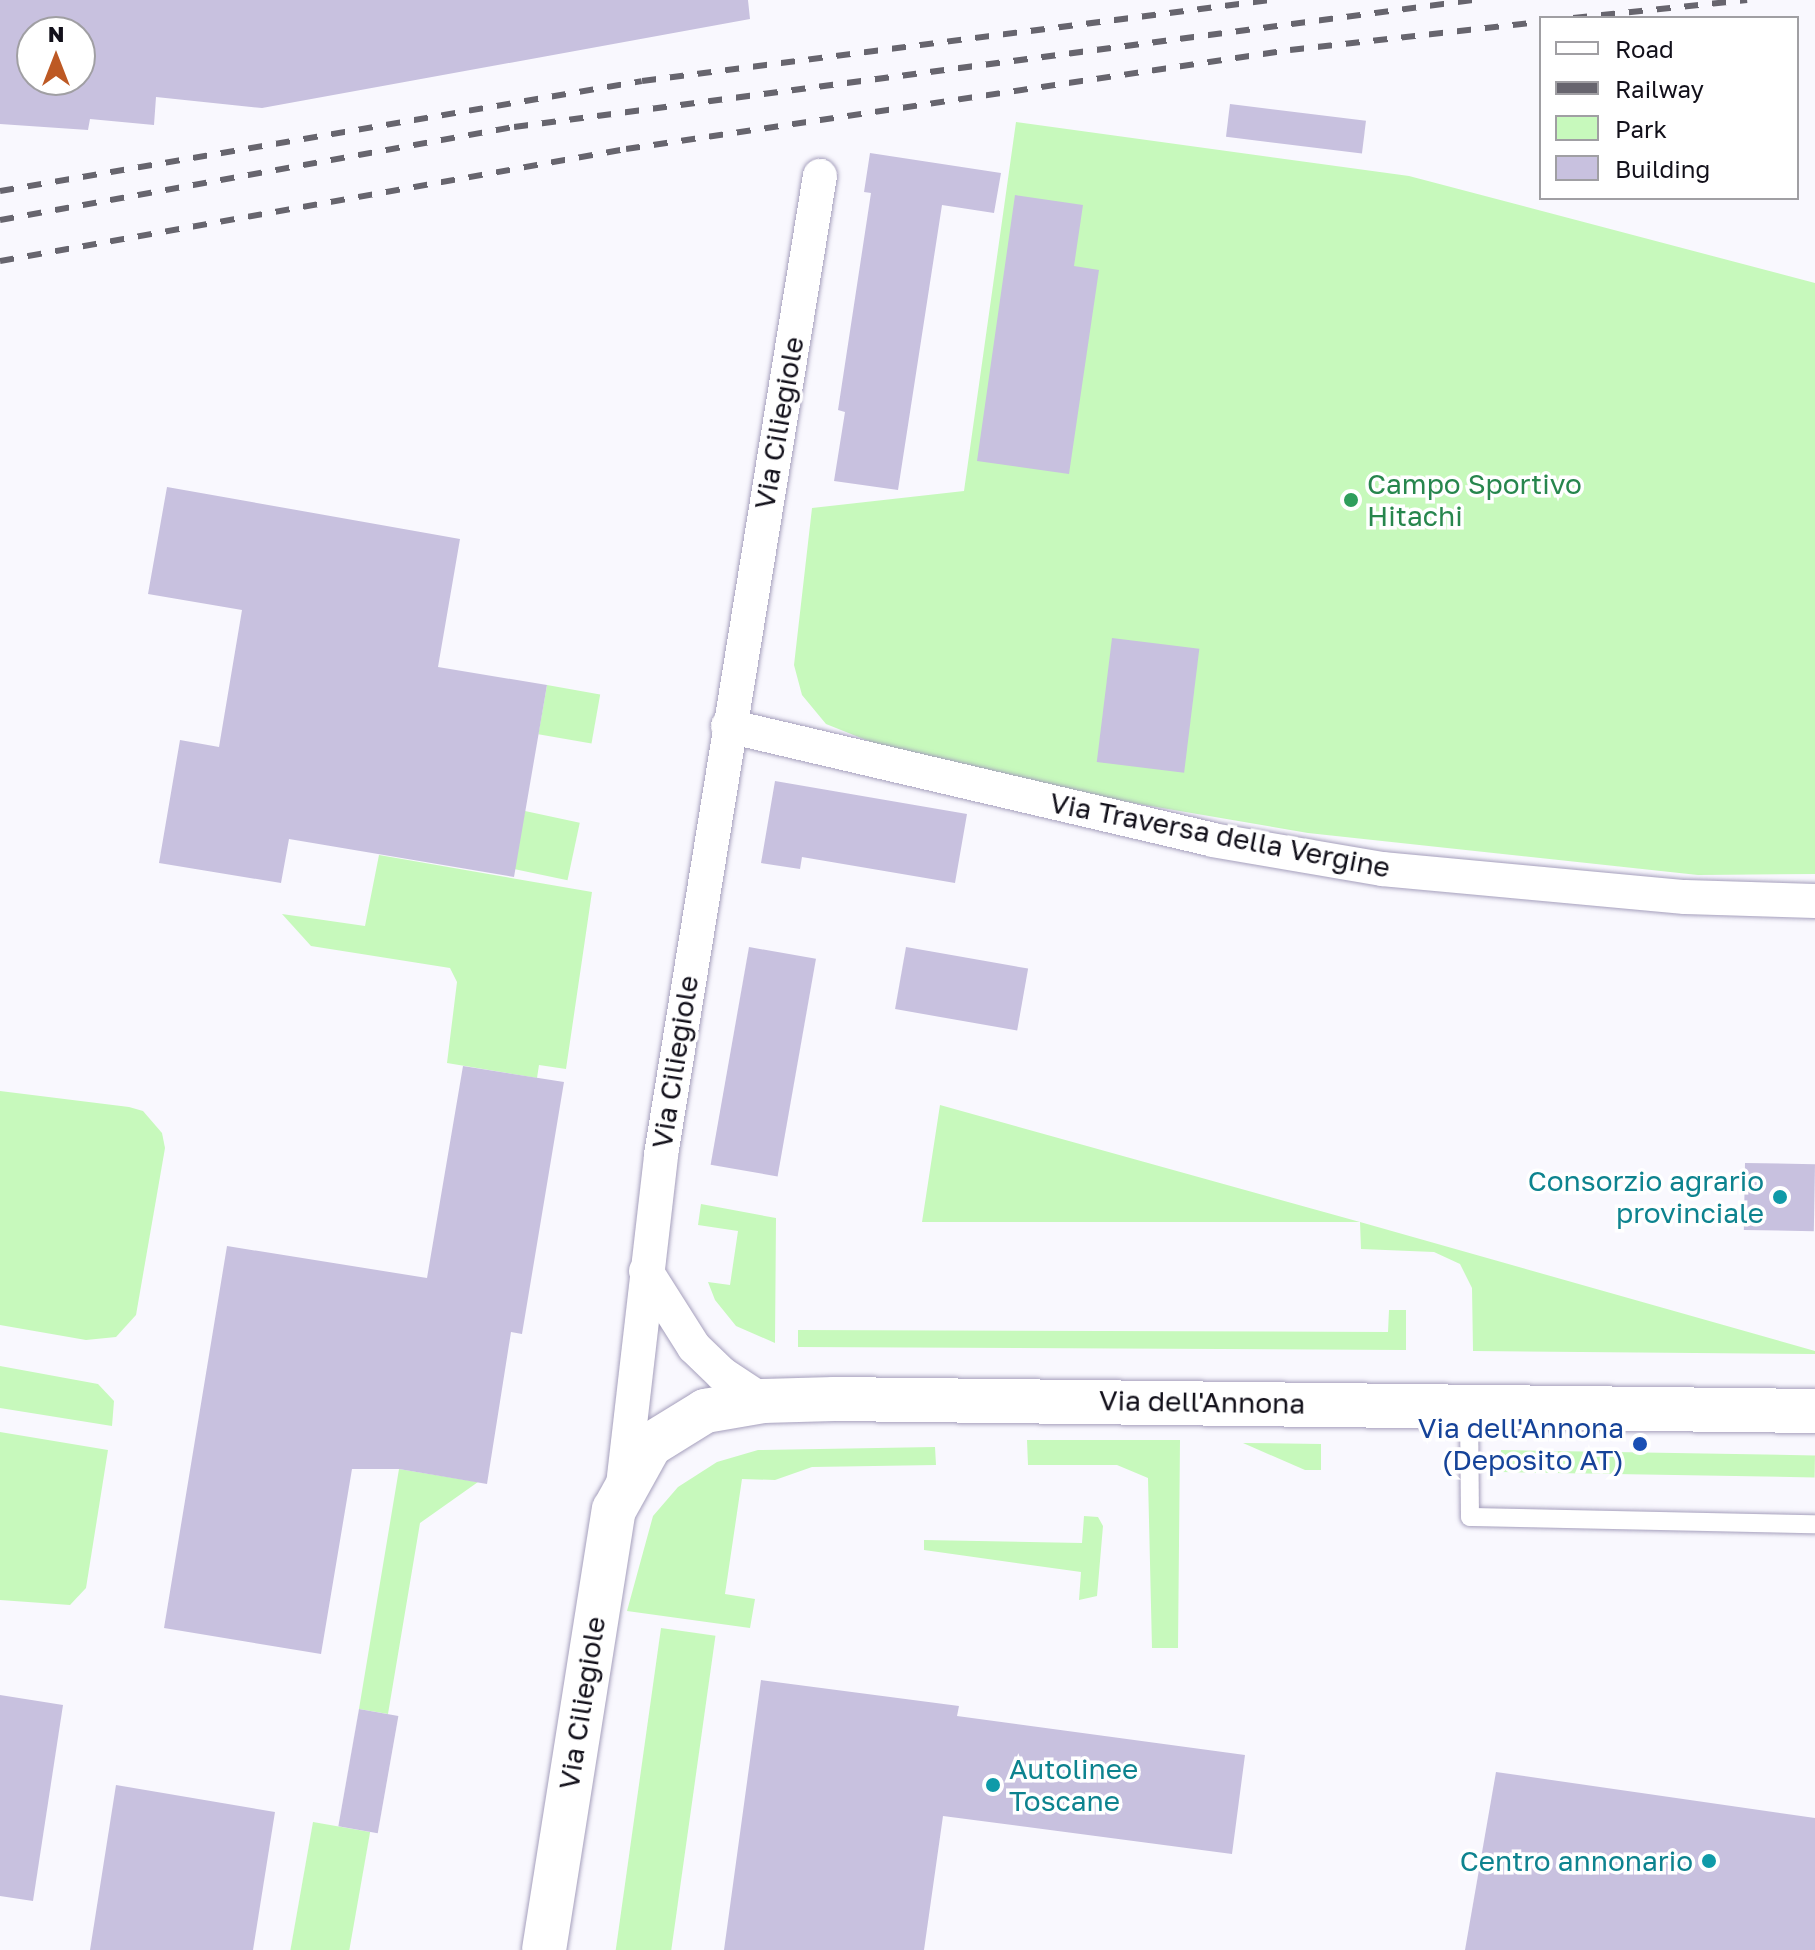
<!DOCTYPE html>
<html>
<head>
<meta charset="utf-8">
<style>
  body { margin:0 }
  #map { position:relative; width:1815px; height:1950px; overflow:hidden; background:#f9f8fe; font-family:"Golos Text",sans-serif }
  div>[style] { position:absolute }
  .green>* { inset:0; background:#c7f9bc; transform-origin:0 0 }
  .building>* { inset:0; background:#c8c1df; transform-origin:0 0 }
  .roads { filter:drop-shadow(0 0 2px #a59fbc) drop-shadow(0 0 2px #a59fbc) }
  .service>* { height:18px; margin:-9px; padding:0 9px; transform-origin:9px; border-radius:9px; background:#fff }
  .minor>* { height:34px; margin:-17px; padding:0 17px; transform-origin:17px; border-radius:17px; background:#fff }
  .tertiary>* { height:44px; margin:-22px; padding:0 22px; transform-origin:22px; border-radius:22px; background:#fff }
  .rail>* { height:6px; margin-top:-3px; transform-origin:0; background:repeating-linear-gradient(90deg,#67656e 0 14px,transparent 0 28px) }
  .dots>* { width:22px; height:22px; translate:-50% -50%; box-sizing:border-box; border:4px solid #fff; border-radius:50% }
  span { translate:-50% -50%; white-space:nowrap; text-align:center; line-height:1.15; -webkit-text-stroke:7px #fff; paint-order:stroke }
  .street-label { font-size:28px; color:#12101a }
  .leisure-label { font-size:28px; color:#27864d }
  .left { translate:0 -50%; text-align:left }
  .culture-label { font-size:28px; color:#0d838f }
  .right { translate:-100% -50%; text-align:right }
  .transit-label { font-size:28px; color:#164399 }
  .legend { position:absolute; left:1539px; top:16px; width:260px; height:184px; box-sizing:border-box; background:#fff; border:2px solid #a09fa3; margin:0; padding:10px 14px; list-style:none; font-size:24px; color:#12101a }
  .legend li { display:flex; align-items:center; gap:16px; height:40px }
  .legend b { width:40px; border:2px solid #a09fa3 }
  .north { position:absolute; left:16px; top:16px; width:80px; height:80px; box-sizing:border-box; background:#fff; border:2px solid #a09fa3; border-radius:50%; rotate:0deg; font-size:22px; font-weight:700; line-height:32px; text-align:center; color:#12101a }
  .north::after { content:''; display:block; margin:auto; width:28px; height:36px; background:#bd5924; clip-path:polygon(50% 0,100% 100%,50% 72%,0 100%) }
</style>
</head>
<body>
<div id="map">
  <div class="green">
    <i style="clip-path:polygon(1016px 122px,1409px 176px,1815px 283px,1815px 874px,1698px 875px,1308px 833px,1127px 802px,886px 748px,826px 724px,802px 695px,794px 665px,812px 508px,964px 491px)"></i>
    <i style="left:547px;top:685px;width:54px;height:50px;rotate:10deg"></i>
    <i style="left:525px;top:811px;width:56px;height:59px;rotate:12deg"></i>
    <i style="clip-path:polygon(379px 855px,592px 892px,566px 1069px,539px 1065px,537px 1078px,447px 1063px,457px 982px,450px 968px,311px 946px,282px 914px,365px 926px)"></i>
    <i style="clip-path:polygon(0 1091px,129px 1107px,143px 1111px,162px 1133px,165px 1148px,136px 1315px,116px 1337px,86px 1340px,0 1325px)"></i>
    <i style="clip-path:polygon(940px 1105px,1360px 1222px,1815px 1351px,1815px 1354px,1473px 1351px,1472px 1288px,1460px 1264px,1434px 1252px,1361px 1249px,1360px 1222px,922px 1222px)"></i>
    <i style="clip-path:polygon(701px 1204px,776px 1218px,775px 1343px,736px 1326px,715px 1300px,708px 1282px,730px 1285px,738px 1231px,698px 1225px)"></i>
    <i style="clip-path:polygon(1389px 1310px,1406px 1310px,1406px 1350px,798px 1347px,798px 1330px,1388px 1332px)"></i>
    <i style="clip-path:polygon(0 1366px,98px 1384px,114px 1401px,112px 1426px,0 1408px)"></i>
    <i style="clip-path:polygon(0 1432px,108px 1450px,86px 1588px,70px 1605px,0 1600px)"></i>
    <i style="clip-path:polygon(1027px 1440px,1180px 1440px,1178px 1648px,1152px 1648px,1148px 1478px,1117px 1465px,1028px 1465px)"></i>
    <i style="clip-path:polygon(1243px 1443px,1321px 1444px,1321px 1470px,1305px 1470px)"></i>
    <i style="clip-path:polygon(935px 1447px,936px 1465px,812px 1467px,775px 1480px,742px 1479px,725px 1594px,755px 1599px,750px 1628px,627px 1611px,653px 1516px,678px 1487px,717px 1462px,758px 1450px)"></i>
    <i style="left:1501px;top:1450px;width:314px;height:22px;rotate:1deg"></i>
    <i style="clip-path:polygon(399px 1469px,478px 1482px,420px 1523px,388px 1714px,359px 1709px)"></i>
    <i style="clip-path:polygon(1084px 1516px,1098px 1517px,1103px 1526px,1097px 1596px,1079px 1600px,1081px 1572px,924px 1550px,924px 1540px,1082px 1543px)"></i>
    <i style="left:661px;top:1628px;width:55px;height:326px;rotate:8deg"></i>
    <i style="left:313px;top:1822px;width:58px;height:130px;rotate:10deg"></i>
  </div>
  <div class="building">
    <i style="clip-path:polygon(evenodd,0 0,748px 0,750px 19px,262px 108px,156px 97px,154px 125px,90px 119px,88px 130px,0 124px,0 0,32px 32px,80px 32px,80px 80px,32px 80px,32px 32px)"></i>
    <i style="left:1230px;top:104px;width:137px;height:33px;rotate:7deg"></i>
    <i style="clip-path:polygon(870px 153px,1001px 173px,994px 213px,942px 205px,898px 490px,834px 481px,845px 412px,838px 410px,871px 193px,864px 192px)"></i>
    <i style="clip-path:polygon(1015px 195px,1083px 205px,1074px 266px,1099px 270px,1069px 474px,977px 461px)"></i>
    <i style="clip-path:polygon(167px 487px,460px 539px,438px 667px,547px 685px,514px 877px,289px 839px,281px 883px,159px 863px,180px 740px,219px 747px,242px 610px,148px 594px)"></i>
    <i style="left:1112px;top:638px;width:88px;height:125px;rotate:7deg"></i>
    <i style="clip-path:polygon(775px 781px,967px 814px,955px 883px,802px 857px,800px 869px,761px 863px)"></i>
    <i style="left:749px;top:947px;width:68px;height:221px;rotate:10deg"></i>
    <i style="left:906px;top:947px;width:124px;height:63px;rotate:10deg"></i>
    <i style="clip-path:polygon(463px 1066px,564px 1082px,522px 1334px,511px 1332px,487px 1484px,399px 1469px,352px 1469px,321px 1654px,164px 1628px,227px 1246px,427px 1278px)"></i>
    <i style="left:1745px;top:1163px;width:70px;height:67px;rotate:1deg"></i>
    <i style="clip-path:polygon(761px 1680px,959px 1706px,957px 1716px,1245px 1755px,1232px 1854px,943px 1816px,924px 1950px,724px 1950px)"></i>
    <i style="clip-path:polygon(0 1695px,63px 1705px,33px 1901px,0 1896px)"></i>
    <i style="left:359px;top:1709px;width:40px;height:119px;rotate:10deg"></i>
    <i style="clip-path:polygon(1496px 1772px,1815px 1818px,1815px 1950px,1465px 1950px)"></i>
    <i style="clip-path:polygon(116px 1785px,275px 1812px,253px 1950px,90px 1950px)"></i>
  </div>
  <div class="roads">
    <div class="service">
      <i style="left:1469px;top:1406px;width:111px;rotate:89.5deg"></i>
      <i style="left:1470px;top:1517px;width:345px;rotate:1.2deg"></i>
    </div>
    <div class="minor">
      <i style="left:728px;top:726px;width:498px;rotate:13.2deg"></i>
      <i style="left:1213px;top:840px;width:171px;rotate:9.7deg"></i>
      <i style="left:1382px;top:869px;width:304px;rotate:5.3deg"></i>
      <i style="left:1685px;top:897px;width:130px;rotate:1.8deg"></i>
      <i style="left:646px;top:1271px;width:90px;rotate:57.7deg"></i>
      <i style="left:694px;top:1347px;width:39px;rotate:44deg"></i>
      <i style="left:722px;top:1374px;width:49px;rotate:33.4deg"></i>
      <i style="left:623px;top:1485px;width:332px;rotate:-83.4deg"></i>
      <i style="left:661px;top:1155px;width:992px;rotate:-80.78deg"></i>
    </div>
    <div class="tertiary">
      <i style="left:544px;top:1950px;width:446px;rotate:-81deg"></i>
      <i style="left:614px;top:1510px;width:74px;rotate:-61deg"></i>
      <i style="left:650px;top:1445px;width:65px;rotate:-31.7deg"></i>
      <i style="left:705px;top:1411px;width:59px;rotate:-9.8deg"></i>
      <i style="left:763px;top:1401px;width:71px;rotate:-1.6deg"></i>
      <i style="left:834px;top:1399px;width:981px;rotate:0.7deg"></i>
    </div>
  </div>
  <div class="rail">
    <i style="left:1573px;top:18px;width:175px;rotate:-5.9deg"></i>
    <i style="left:0;top:191px;width:651px;rotate:-9.72deg"></i>
    <i style="left:642px;top:81px;width:633px;rotate:-7.35deg"></i>
    <i style="left:0;top:220px;width:522px;rotate:-10.26deg"></i>
    <i style="left:514px;top:127px;width:967px;rotate:-7.54deg"></i>
    <i style="left:0;top:261px;width:636px;rotate:-10.14deg"></i>
    <i style="left:626px;top:149px;width:671px;rotate:-8.48deg"></i>
    <i style="left:1290px;top:50px;width:253px;rotate:-6.4deg"></i>
  </div>
  <div class="dots">
    <i style="left:1351px;top:500px;background:#2e9e5b"></i>
    <i style="left:1780px;top:1197px;background:#0f9aa8"></i>
    <i style="left:1640px;top:1444px;background:#1a4fb4"></i>
    <i style="left:993px;top:1785px;background:#0f9aa8"></i>
    <i style="left:1709px;top:1861px;background:#0f9aa8"></i>
  </div>
  <div class="street-label">
    <span style="left:779px;top:423px;rotate:-80deg">Via Ciliegiole</span>
    <span style="left:1220px;top:835px;rotate:11deg">Via Traversa della Vergine</span>
    <span style="left:675px;top:1062px;rotate:-81deg">Via Ciliegiole</span>
    <span style="left:1202px;top:1402px;rotate:1deg">Via dell'Annona</span>
    <span style="left:582px;top:1703px;rotate:-81deg">Via Ciliegiole</span>
  </div>
  <div class="leisure-label">
    <span class="left" style="left:1367px;top:500px">Campo Sportivo<br>Hitachi</span>
  </div>
  <div class="culture-label">
    <span class="right" style="left:1764px;top:1197px">Consorzio agrario<br>provinciale</span>
    <span class="left" style="left:1009px;top:1785px">Autolinee<br>Toscane</span>
    <span class="right" style="left:1693px;top:1861px">Centro annonario</span>
  </div>
  <div class="transit-label">
    <span class="right" style="left:1624px;top:1444px">Via dell'Annona<br>(Deposito AT)</span>
  </div>
  <ul class="legend">
  <li><b style="height:10px;background:#fff"></b>Road</li>
  <li><b style="height:10px;background:#67656e"></b>Railway</li>
  <li><b style="height:22px;background:#c7f9bc"></b>Park</li>
  <li><b style="height:22px;background:#c8c1df"></b>Building</li>
  </ul>
  <div class="north">N</div>
</div>
</body>
</html>
